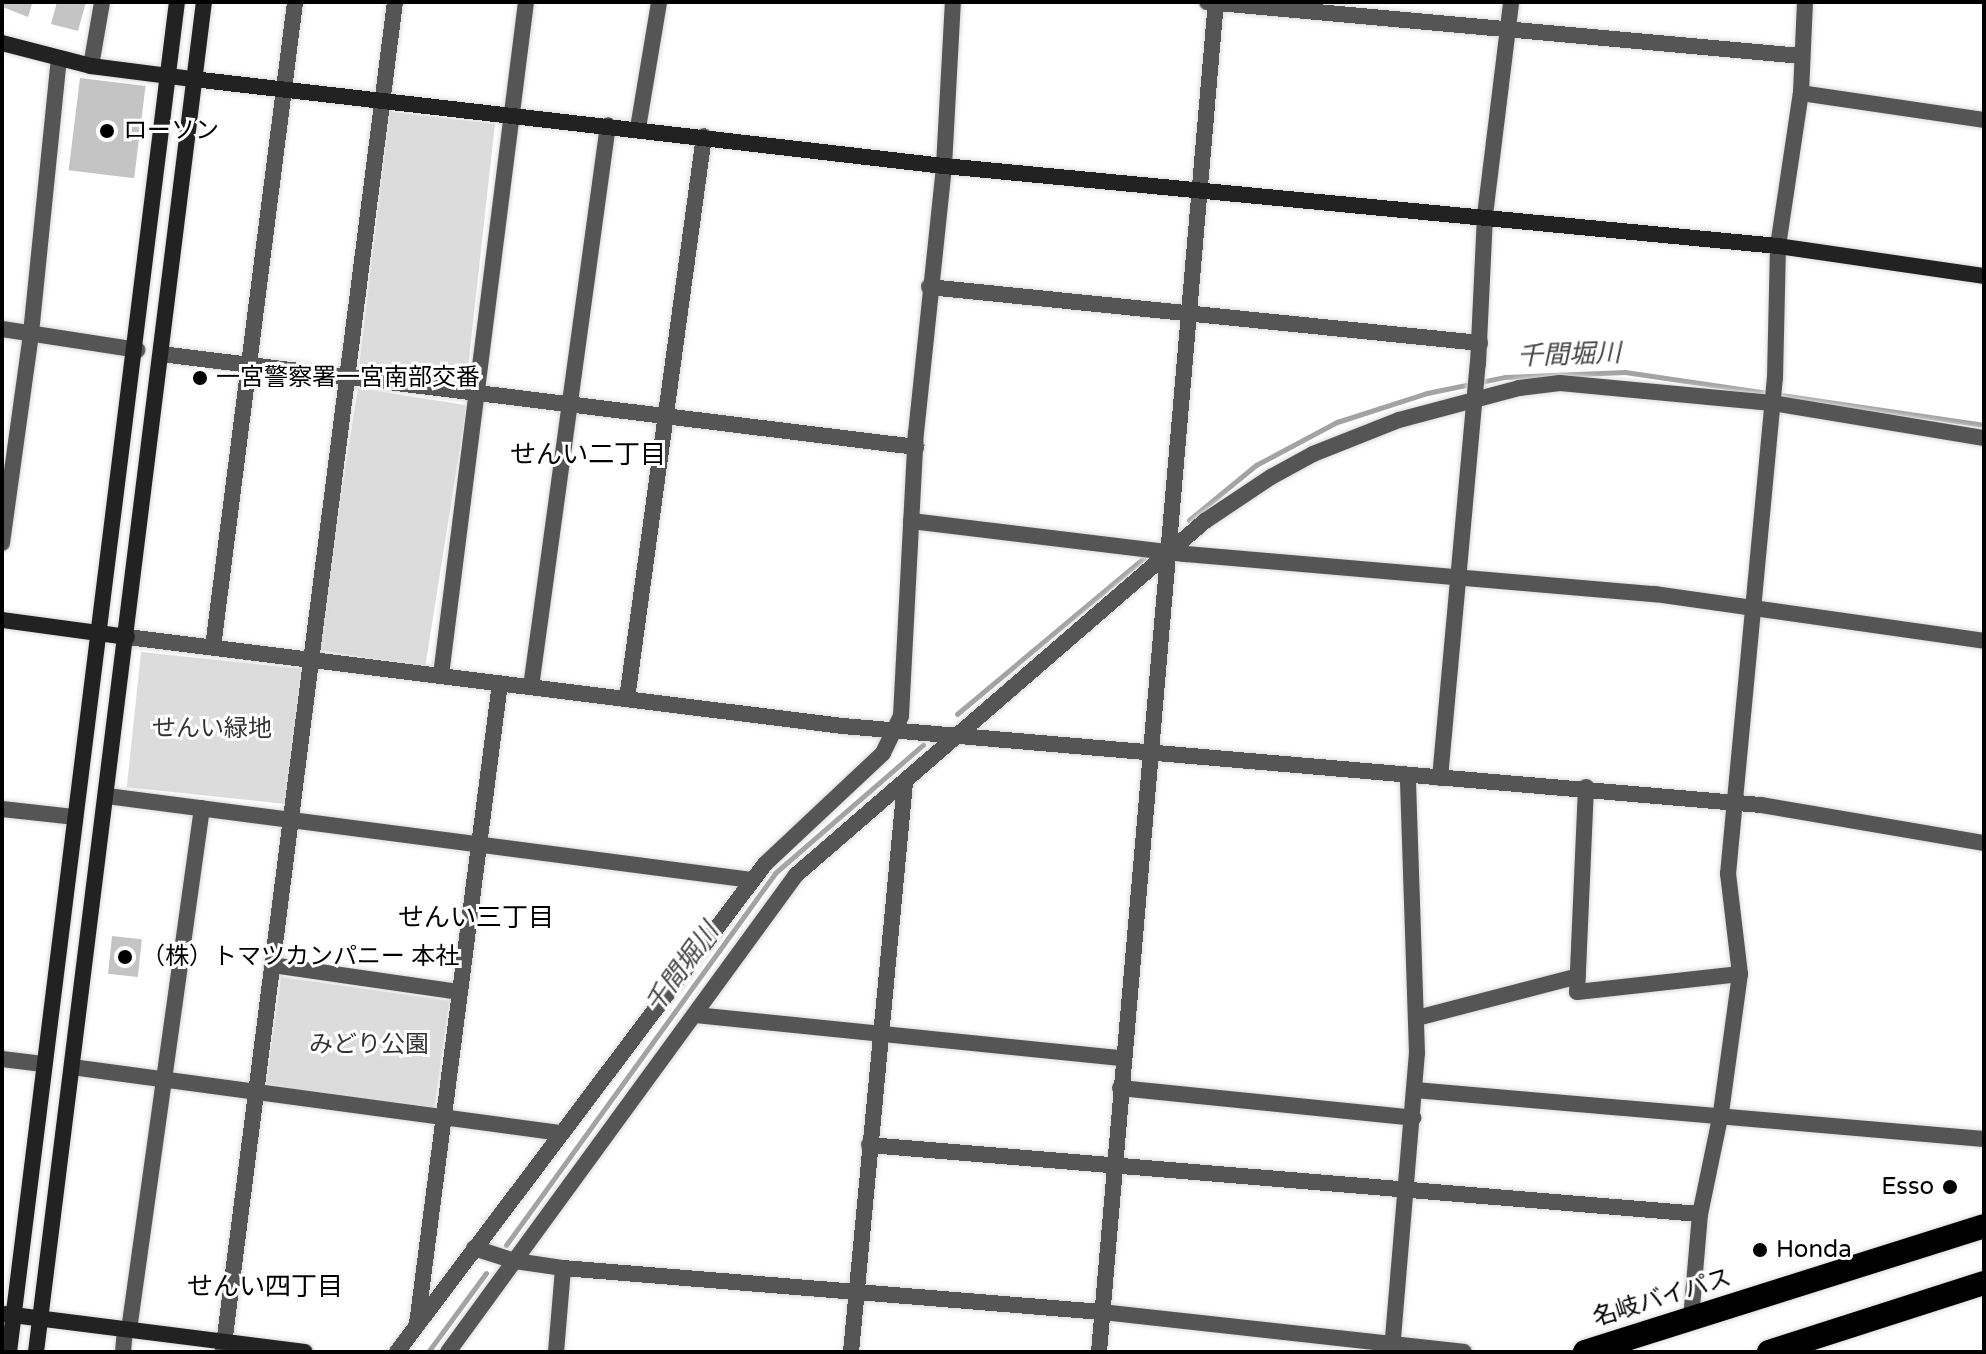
<!DOCTYPE html>
<html>
<head>
<meta charset="utf-8">
<style>
  body { margin:0 }
  #map { position:relative; width:1986px; height:1354px; overflow:hidden; background:#fff; font-family:"Varela Round","Noto Sans JP",sans-serif }
  div>[style] { position:absolute }
  .green>* { inset:0; background:#dcdcdc; transform-origin:0 0 }
  .stream>* { height:5px; margin:-2.5px; padding:0 2.5px; transform-origin:2.5px; border-radius:2.5px; background:#a3a3a3 }
  .building>* { inset:0; background:#c4c4c4; transform-origin:0 0 }
  .roads { filter:drop-shadow(0 0 2px #dbdbdb) drop-shadow(0 0 2px #dbdbdb) }
  .street>* { height:16px; margin:-8px; padding:0 8px; transform-origin:8px; border-radius:8px; background:#555 }
  .secondary>* { height:16px; margin:-8px; padding:0 8px; transform-origin:8px; border-radius:8px; background:#222 }
  .highway>* { height:24px; margin:-12px; padding:0 12px; transform-origin:12px; border-radius:12px; background:#000 }
  .dots>* { width:22px; height:22px; translate:-50% -50%; box-sizing:border-box; border:4px solid #fff; border-radius:50% }
  span { translate:-50% -50%; white-space:nowrap; text-align:center; line-height:1.15; -webkit-text-stroke:6px #fff; paint-order:stroke }
  .poi-label { font-size:24px; color:#000 }
  .left { translate:0 -50%; text-align:left }
  .right { translate:-100% -50%; text-align:right }
  .park-label { font-size:24px; color:#333 }
  .street-label { font-size:24px; color:#000 }
  .water-label { font-size:26px; color:#444; font-style:italic }
  .neighbourhood-label { font-size:26px; color:#000 }
  .frame { position:absolute; inset:0; border:4px solid #000; pointer-events:none }
</style>
</head>
<body>
<div id="map">
  <div class="green">
    <i style="clip-path:polygon(391px 101px,392px 112px,495px 124px,467px 377px,359px 367px)"></i>
    <i style="left:358px;top:388px;width:110px;height:265px;rotate:9deg"></i>
    <i style="left:141px;top:652px;width:161px;height:136px;rotate:6deg"></i>
    <i style="left:281px;top:977px;width:170px;height:111px;rotate:8deg"></i>
  </div>
  <div class="stream">
    <i style="left:1189px;top:520px;width:87px;rotate:-39.4deg"></i>
    <i style="left:1256px;top:465px;width:92px;rotate:-28deg"></i>
    <i style="left:1337px;top:422px;width:95px;rotate:-17.9deg"></i>
    <i style="left:1427px;top:393px;width:80px;rotate:-11.6deg"></i>
    <i style="left:1505px;top:377px;width:120px;rotate:-2.4deg"></i>
    <i style="left:1625px;top:372px;width:363px;rotate:8.4deg"></i>
    <i style="left:957px;top:714px;width:245px;rotate:-39.9deg"></i>
    <i style="left:506px;top:1245px;width:459px;rotate:-54.1deg"></i>
    <i style="left:775px;top:873px;width:196px;rotate:-40.9deg"></i>
    <i style="left:428px;top:1352px;width:98px;rotate:-53.7deg"></i>
  </div>
  <div class="building">
    <i style="clip-path:polygon(5px 2px,29px 2px,32px 4px,28px 17px,3px 7px)"></i>
    <i style="clip-path:polygon(57px 2px,86px 2px,78px 31px,51px 24px)"></i>
    <i style="left:80px;top:78px;width:66px;height:93px;rotate:7deg"></i>
    <i style="left:112px;top:936px;width:30px;height:38px;rotate:6deg"></i>
  </div>
  <div class="roads">
    <div class="street">
      <i style="left:1207px;top:2px;width:597px;rotate:5.19deg"></i>
      <i style="left:91px;top:66px;width:65px;rotate:-80.2deg"></i>
      <i style="left:1801px;top:93px;width:185px;rotate:8.4deg"></i>
      <i style="left:638px;top:128px;width:128px;rotate:-80.5deg"></i>
      <i style="left:929px;top:287px;width:554px;rotate:5.8deg"></i>
      <i style="left:2px;top:329px;width:137px;rotate:8.8deg"></i>
      <i style="left:161px;top:354px;width:761px;rotate:7.02deg"></i>
      <i style="left:911px;top:521px;width:276px;rotate:6.9deg"></i>
      <i style="left:1185px;top:554px;width:472px;rotate:4.9deg"></i>
      <i style="left:1655px;top:594px;width:332px;rotate:8.1deg"></i>
      <i style="left:2px;top:543px;width:212px;rotate:-82.1deg"></i>
      <i style="left:31px;top:333px;width:275px;rotate:-84.2deg"></i>
      <i style="left:127px;top:637px;width:722px;rotate:7.09deg"></i>
      <i style="left:843px;top:726px;width:921px;rotate:4.92deg"></i>
      <i style="left:1761px;top:805px;width:226px;rotate:9.7deg"></i>
      <i style="left:213px;top:647px;width:650px;rotate:-82.75deg"></i>
      <i style="left:441px;top:675px;width:678px;rotate:-82.8deg"></i>
      <i style="left:531px;top:687px;width:567px;rotate:-82.2deg"></i>
      <i style="left:627px;top:699px;width:568px;rotate:-82.21deg"></i>
      <i style="left:1440px;top:778px;width:416px;rotate:-84.8deg"></i>
      <i style="left:1478px;top:364px;width:149px;rotate:-87.3deg"></i>
      <i style="left:1485px;top:215px;width:215px;rotate:-83deg"></i>
      <i style="left:1586px;top:787px;width:205px;rotate:92.5deg"></i>
      <i style="left:1577px;top:992px;width:164px;rotate:-6.3deg"></i>
      <i style="left:1740px;top:974px;width:140px;rotate:97.8deg"></i>
      <i style="left:1721px;top:1113px;width:103px;rotate:101.7deg"></i>
      <i style="left:1700px;top:1214px;width:104px;rotate:94.9deg"></i>
      <i style="left:107px;top:796px;width:650px;rotate:7.42deg"></i>
      <i style="left:2px;top:809px;width:72px;rotate:6.3deg"></i>
      <i style="left:272px;top:965px;width:189px;rotate:8.2deg"></i>
      <i style="left:1740px;top:974px;width:101px;rotate:-96.8deg"></i>
      <i style="left:1728px;top:874px;width:498px;rotate:-84.6deg"></i>
      <i style="left:1775px;top:378px;width:132px;rotate:-88.7deg"></i>
      <i style="left:1778px;top:246px;width:155px;rotate:-81.5deg"></i>
      <i style="left:1801px;top:93px;width:91px;rotate:-87.5deg"></i>
      <i style="left:696px;top:1015px;width:429px;rotate:5.8deg"></i>
      <i style="left:1417px;top:1018px;width:166px;rotate:-14.6deg"></i>
      <i style="left:2px;top:1059px;width:41px;rotate:7deg"></i>
      <i style="left:72px;top:1067px;width:492px;rotate:7.7deg"></i>
      <i style="left:1120px;top:1088px;width:295px;rotate:5.8deg"></i>
      <i style="left:1415px;top:1090px;width:571px;rotate:4.92deg"></i>
      <i style="left:869px;top:1145px;width:834px;rotate:4.75deg"></i>
      <i style="left:474px;top:1248px;width:43px;rotate:17.6deg"></i>
      <i style="left:515px;top:1261px;width:49px;rotate:8.3deg"></i>
      <i style="left:563px;top:1268px;width:541px;rotate:4.67deg"></i>
      <i style="left:1102px;top:1312px;width:364px;rotate:6.3deg"></i>
      <i style="left:417px;top:1324px;width:646px;rotate:-82.62deg"></i>
      <i style="left:129px;top:1330px;width:527px;rotate:-82.04deg"></i>
      <i style="left:1392px;top:1350px;width:298px;rotate:-85.2deg"></i>
      <i style="left:1417px;top:1053px;width:277px;rotate:-91.9deg"></i>
      <i style="left:123px;top:1352px;width:23px;rotate:-85deg"></i>
      <i style="left:223px;top:1352px;width:1361px;rotate:-82.74deg"></i>
      <i style="left:397px;top:1352px;width:611px;rotate:-52.98deg"></i>
      <i style="left:765px;top:864px;width:162px;rotate:-43.2deg"></i>
      <i style="left:883px;top:753px;width:41px;rotate:-64.1deg"></i>
      <i style="left:901px;top:716px;width:283px;rotate:-87deg"></i>
      <i style="left:916px;top:433px;width:268px;rotate:-84deg"></i>
      <i style="left:944px;top:166px;width:164px;rotate:-86.9deg"></i>
      <i style="left:448px;top:1352px;width:590px;rotate:-53.89deg"></i>
      <i style="left:796px;top:875px;width:541px;rotate:-40.88deg"></i>
      <i style="left:1205px;top:521px;width:79px;rotate:-33.7deg"></i>
      <i style="left:1271px;top:477px;width:48px;rotate:-28.7deg"></i>
      <i style="left:1313px;top:454px;width:92px;rotate:-21.6deg"></i>
      <i style="left:1399px;top:420px;width:124px;rotate:-14.9deg"></i>
      <i style="left:1519px;top:388px;width:41px;rotate:-7deg"></i>
      <i style="left:1560px;top:383px;width:213px;rotate:5.4deg"></i>
      <i style="left:1772px;top:403px;width:215px;rotate:9.4deg"></i>
      <i style="left:556px;top:1352px;width:84px;rotate:-85.2deg"></i>
      <i style="left:851px;top:1352px;width:572px;rotate:-84.58deg"></i>
      <i style="left:1099px;top:1352px;width:1355px;rotate:-85.05deg"></i>
    </div>
    <div class="secondary">
      <i style="left:2px;top:43px;width:92px;rotate:14.5deg"></i>
      <i style="left:91px;top:66px;width:103px;rotate:7.3deg"></i>
      <i style="left:193px;top:79px;width:756px;rotate:6.61deg"></i>
      <i style="left:944px;top:166px;width:838px;rotate:5.48deg"></i>
      <i style="left:1778px;top:246px;width:208px;rotate:8.3deg"></i>
      <i style="left:2px;top:620px;width:126px;rotate:7.7deg"></i>
      <i style="left:5px;top:1314px;width:302px;rotate:7.2deg"></i>
      <i style="left:9px;top:1352px;width:1360px;rotate:-82.91deg"></i>
      <i style="left:36px;top:1352px;width:1360px;rotate:-82.91deg"></i>
    </div>
    <div class="highway">
      <i style="left:1585px;top:1352px;width:418px;rotate:-17.5deg"></i>
      <i style="left:1769px;top:1352px;width:226px;rotate:-17.8deg"></i>
    </div>
  </div>
  <div class="dots">
    <i style="left:107px;top:131px;background:#000"></i>
    <i style="left:200px;top:378px;background:#000"></i>
    <i style="left:125px;top:957px;background:#000"></i>
    <i style="left:1950px;top:1187px;background:#000"></i>
    <i style="left:1760px;top:1250px;background:#000"></i>
  </div>
  <div class="poi-label">
    <span class="left" style="left:123px;top:131px">ローソン</span>
    <span class="left" style="left:216px;top:378px">一宮警察署一宮南部交番</span>
    <span class="left" style="left:141px;top:957px">（株）トマツカンパニー 本社</span>
    <span class="right" style="left:1934px;top:1187px">Esso</span>
    <span class="left" style="left:1776px;top:1250px">Honda</span>
  </div>
  <div class="park-label">
    <span style="left:212px;top:729px">せんい緑地</span>
    <span style="left:369px;top:1045px">みどり公園</span>
  </div>
  <div class="street-label">
    <span style="left:1662px;top:1298px;rotate:-17deg">名岐バイパス</span>
  </div>
  <div class="water-label">
    <span style="left:1569px;top:355px;rotate:-2deg">千間堀川</span>
    <span style="left:682px;top:968px;rotate:-54deg">千間堀川</span>
  </div>
  <div class="neighbourhood-label">
    <span style="left:588px;top:455px">せんい二丁目</span>
    <span style="left:476px;top:918px">せんい三丁目</span>
    <span style="left:265px;top:1287px">せんい四丁目</span>
  </div>
  <div class="frame"></div>
</div>
</body>
</html>
